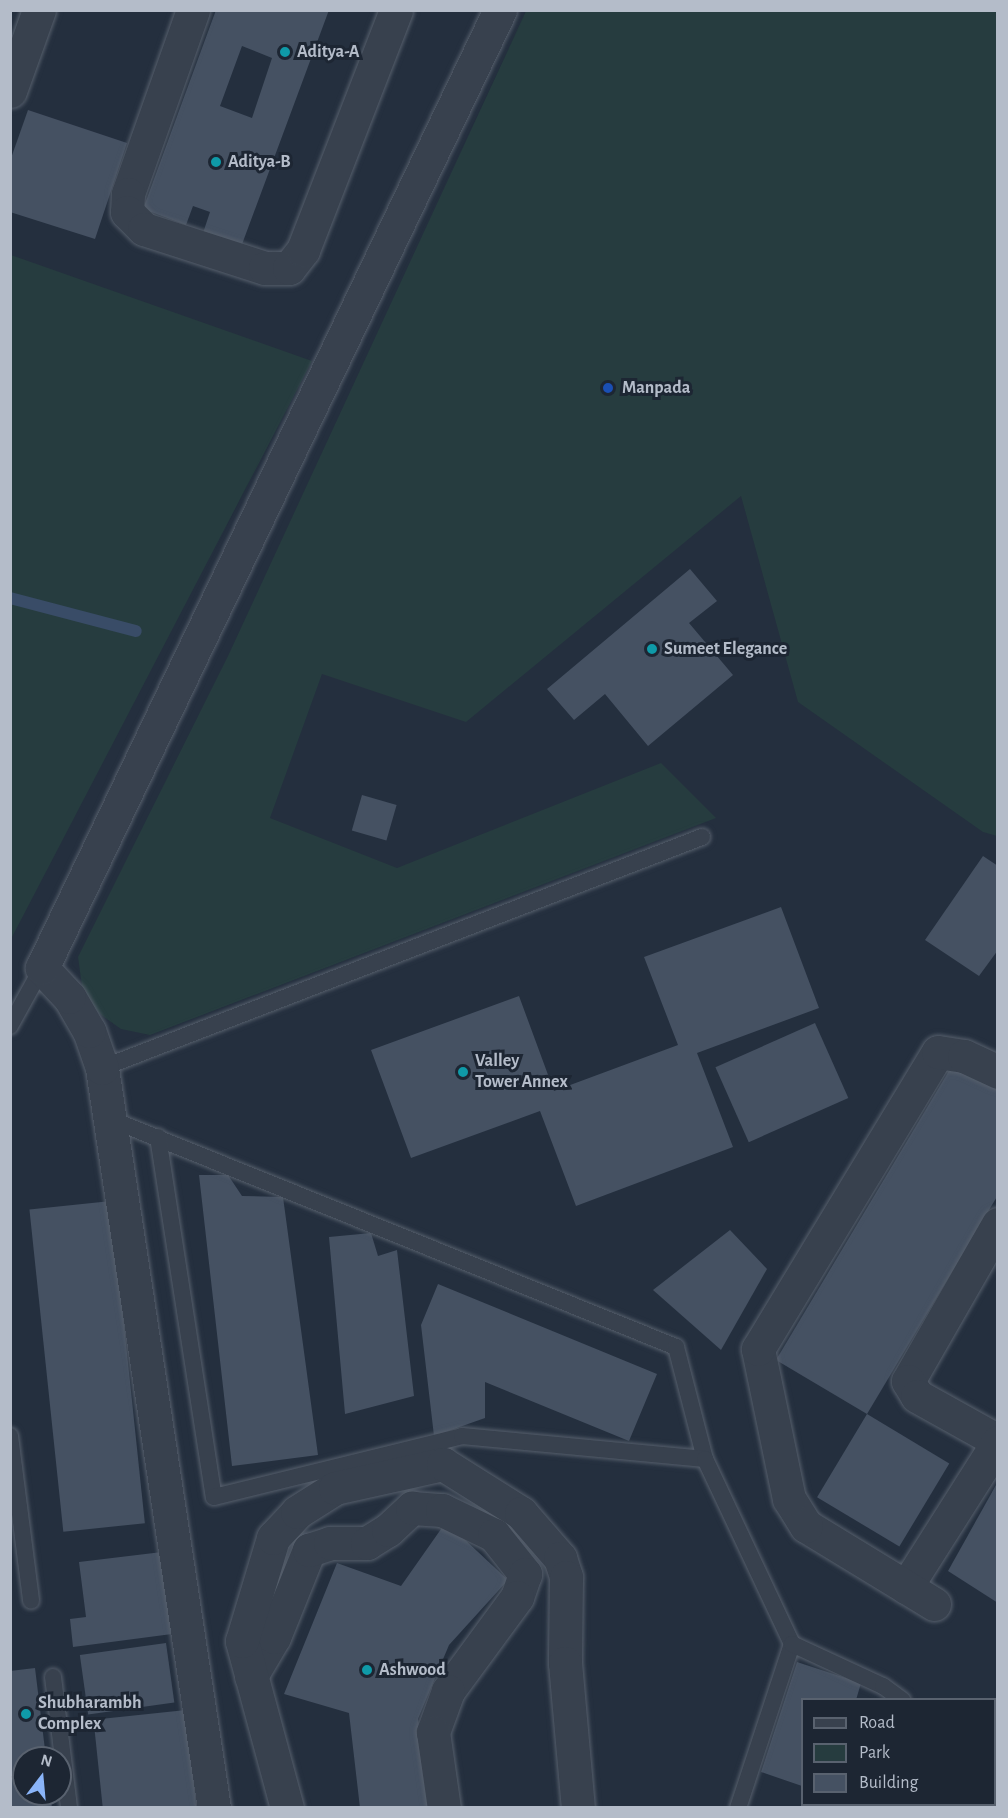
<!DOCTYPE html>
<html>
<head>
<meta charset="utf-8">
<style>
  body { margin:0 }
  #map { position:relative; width:1008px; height:1818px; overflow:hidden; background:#242f3e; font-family:"Alegreya Sans",sans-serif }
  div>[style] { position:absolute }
  .green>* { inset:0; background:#263c3f }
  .stream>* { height:12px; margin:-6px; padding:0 6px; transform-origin:6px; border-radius:6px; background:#394c67 }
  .building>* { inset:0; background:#455162; transform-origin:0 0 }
  .roads { filter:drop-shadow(0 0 2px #565f6c) drop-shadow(0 0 2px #565f6c) }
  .service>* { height:16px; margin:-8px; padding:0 8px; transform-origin:8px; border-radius:8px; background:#38414e }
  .minor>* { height:33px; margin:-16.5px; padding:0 16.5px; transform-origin:16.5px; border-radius:16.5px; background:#38414e }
  .dots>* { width:16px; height:16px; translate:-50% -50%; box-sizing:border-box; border:3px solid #1d2633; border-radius:50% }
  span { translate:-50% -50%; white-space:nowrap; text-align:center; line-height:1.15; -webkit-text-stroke:6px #1d2633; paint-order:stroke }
  .poi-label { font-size:18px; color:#b4bcc9; font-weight:700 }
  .left { translate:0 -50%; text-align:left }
  .frame { position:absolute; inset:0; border:12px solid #b4bcc9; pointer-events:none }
  .legend { position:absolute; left:801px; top:1698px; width:195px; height:108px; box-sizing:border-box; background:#1d2633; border:2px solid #59626f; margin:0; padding:8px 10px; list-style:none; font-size:18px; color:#b4bcc9 }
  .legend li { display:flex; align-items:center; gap:12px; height:30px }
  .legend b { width:30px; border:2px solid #59626f }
  .north { position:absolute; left:12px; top:1746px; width:60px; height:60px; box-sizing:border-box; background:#1d2633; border:2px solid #59626f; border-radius:50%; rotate:16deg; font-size:16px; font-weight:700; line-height:24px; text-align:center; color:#b4bcc9 }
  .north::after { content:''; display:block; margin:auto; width:21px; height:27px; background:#8ab4f8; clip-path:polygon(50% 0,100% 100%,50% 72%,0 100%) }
</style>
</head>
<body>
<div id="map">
  <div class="green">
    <i style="clip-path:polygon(526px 11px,997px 11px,997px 836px,983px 832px,798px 702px,741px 496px,466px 722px,322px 674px,270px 818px,397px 868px,661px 763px,716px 818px,150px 1035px,121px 1029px,97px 1012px,82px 986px,78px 957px,228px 656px)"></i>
    <i style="clip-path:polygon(11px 255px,312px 361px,11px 939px,10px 255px)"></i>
  </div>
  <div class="stream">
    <i style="left:10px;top:598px;width:130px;rotate:14.7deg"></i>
  </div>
  <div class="building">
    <i style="clip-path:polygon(evenodd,216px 10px,329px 10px,241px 247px,203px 233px,210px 212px,193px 206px,186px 225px,143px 209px,216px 10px,242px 46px,272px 58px,252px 118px,220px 106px,242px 46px)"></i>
    <i style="clip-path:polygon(28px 110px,127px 143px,95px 239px,10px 212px,10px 161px)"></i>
    <i style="clip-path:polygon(690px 569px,717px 601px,689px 623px,733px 675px,648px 746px,605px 694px,574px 720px,547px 689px)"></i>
    <i style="left:362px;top:795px;width:36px;height:37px;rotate:16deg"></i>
    <i style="clip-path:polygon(983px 856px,998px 866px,998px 950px,979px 976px,925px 940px)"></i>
    <i style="clip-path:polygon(781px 907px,819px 1008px,697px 1053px,733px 1147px,576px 1206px,540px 1111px,411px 1158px,371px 1050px,519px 996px,554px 1091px,678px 1045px,644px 957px)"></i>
    <i style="left:815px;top:1023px;width:82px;height:109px;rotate:66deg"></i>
    <i style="clip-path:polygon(953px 1064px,998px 1090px,998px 1195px,867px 1414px,776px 1360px)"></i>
    <i style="clip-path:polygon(199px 1175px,228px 1175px,242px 1196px,283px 1197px,318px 1455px,232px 1466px)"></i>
    <i style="left:111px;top:1201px;width:324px;height:82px;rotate:84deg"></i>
    <i style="clip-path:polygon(730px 1230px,767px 1269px,721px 1350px,653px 1290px)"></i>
    <i style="clip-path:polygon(371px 1233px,378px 1256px,397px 1250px,414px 1396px,345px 1414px,329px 1237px)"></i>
    <i style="clip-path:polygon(438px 1284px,657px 1374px,629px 1441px,485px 1382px,485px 1418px,434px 1436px,421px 1325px)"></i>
    <i style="left:867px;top:1414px;width:96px;height:97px;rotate:31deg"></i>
    <i style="clip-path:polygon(996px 1485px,998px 1486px,998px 1603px,948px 1571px)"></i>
    <i style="clip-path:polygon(446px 1522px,508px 1580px,449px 1645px,418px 1719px,432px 1808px,360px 1808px,349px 1713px,284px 1694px,337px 1563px,401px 1586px)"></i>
    <i style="clip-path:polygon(162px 1552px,172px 1634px,73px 1647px,70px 1619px,86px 1617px,79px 1562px)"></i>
    <i style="left:166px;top:1643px;width:60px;height:87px;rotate:82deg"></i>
    <i style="clip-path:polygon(797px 1662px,861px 1683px,856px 1700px,802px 1700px,802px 1786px,761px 1772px)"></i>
    <i style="clip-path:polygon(35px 1668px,46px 1758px,24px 1758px,24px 1794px,50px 1794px,52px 1808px,10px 1808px,10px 1671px)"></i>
    <i style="left:186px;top:1710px;width:99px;height:93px;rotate:84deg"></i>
    <i style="clip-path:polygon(943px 1804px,942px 1808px,861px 1805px,861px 1804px)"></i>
  </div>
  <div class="roads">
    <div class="service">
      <i style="left:10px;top:1026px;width:66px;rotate:-61.1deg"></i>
      <i style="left:102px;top:1068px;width:643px;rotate:-21.06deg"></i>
      <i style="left:110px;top:1119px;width:610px;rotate:21.94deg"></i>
      <i style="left:676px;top:1347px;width:116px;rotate:75.5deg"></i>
      <i style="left:158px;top:1137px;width:364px;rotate:81.2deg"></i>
      <i style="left:214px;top:1497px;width:255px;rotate:-13.8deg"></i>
      <i style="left:462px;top:1436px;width:244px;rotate:5.4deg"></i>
      <i style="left:705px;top:1459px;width:204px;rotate:64.8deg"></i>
      <i style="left:792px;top:1644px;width:173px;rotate:108.2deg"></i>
      <i style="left:10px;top:1436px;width:166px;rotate:82.7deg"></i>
      <i style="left:792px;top:1644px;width:100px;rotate:24.8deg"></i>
      <i style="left:883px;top:1686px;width:24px;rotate:36deg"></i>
      <i style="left:53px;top:1677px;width:132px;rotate:83deg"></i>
      <i style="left:957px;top:1808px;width:4px;rotate:-76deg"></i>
    </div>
    <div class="minor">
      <i style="left:193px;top:10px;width:195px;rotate:109.5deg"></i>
      <i style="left:128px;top:194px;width:18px;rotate:93deg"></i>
      <i style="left:127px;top:212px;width:24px;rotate:45deg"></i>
      <i style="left:144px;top:229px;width:127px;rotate:17.9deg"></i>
      <i style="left:265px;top:268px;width:24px"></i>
      <i style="left:289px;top:268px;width:23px;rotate:-52deg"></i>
      <i style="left:303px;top:250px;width:257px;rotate:-68.8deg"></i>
      <i style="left:10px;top:91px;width:86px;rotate:-70.3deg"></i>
      <i style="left:998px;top:1224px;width:181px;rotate:119.8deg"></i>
      <i style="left:908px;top:1381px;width:17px;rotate:59deg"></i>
      <i style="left:917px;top:1396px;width:93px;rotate:29.1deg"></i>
      <i style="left:906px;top:1587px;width:172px;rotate:-57.6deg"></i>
      <i style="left:934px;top:1604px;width:150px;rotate:-148.6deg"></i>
      <i style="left:806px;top:1526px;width:32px;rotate:-122deg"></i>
      <i style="left:789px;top:1499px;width:153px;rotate:-101.7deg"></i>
      <i style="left:758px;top:1349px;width:347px;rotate:-58.8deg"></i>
      <i style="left:938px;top:1052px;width:26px;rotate:9deg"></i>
      <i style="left:964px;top:1056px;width:38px;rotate:25deg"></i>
      <i style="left:251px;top:1676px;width:45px;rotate:-59.5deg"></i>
      <i style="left:274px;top:1637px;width:94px;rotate:-68.1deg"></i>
      <i style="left:309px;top:1550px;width:22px;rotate:-18deg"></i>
      <i style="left:330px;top:1543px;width:37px"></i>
      <i style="left:367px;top:1543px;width:25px;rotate:-32deg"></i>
      <i style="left:388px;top:1530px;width:33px;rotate:-43deg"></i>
      <i style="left:412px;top:1508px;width:30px;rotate:4deg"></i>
      <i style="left:442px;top:1510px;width:58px;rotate:25.7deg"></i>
      <i style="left:494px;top:1535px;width:50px;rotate:51.5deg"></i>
      <i style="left:525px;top:1574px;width:24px;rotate:109deg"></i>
      <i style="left:517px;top:1597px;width:117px;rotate:126.3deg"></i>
      <i style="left:448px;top:1691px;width:44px;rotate:110.1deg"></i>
      <i style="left:433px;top:1732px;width:77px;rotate:81.8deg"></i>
      <i style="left:214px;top:1808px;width:748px;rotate:-98.61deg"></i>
      <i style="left:102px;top:1068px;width:39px;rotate:-109deg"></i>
      <i style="left:89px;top:1031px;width:39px;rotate:-120deg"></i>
      <i style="left:69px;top:997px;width:40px;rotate:-133deg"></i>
      <i style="left:42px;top:968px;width:1062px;rotate:-64.45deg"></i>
      <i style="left:287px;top:1808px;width:173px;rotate:-105.1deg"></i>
      <i style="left:242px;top:1641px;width:108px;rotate:-73.2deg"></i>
      <i style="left:273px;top:1538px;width:35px;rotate:-47deg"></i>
      <i style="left:297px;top:1512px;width:45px;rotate:-32.3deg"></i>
      <i style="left:335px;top:1488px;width:111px;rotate:-12.5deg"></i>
      <i style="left:443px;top:1464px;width:92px;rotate:32.1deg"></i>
      <i style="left:521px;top:1513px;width:60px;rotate:49.1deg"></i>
      <i style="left:560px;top:1558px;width:20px;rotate:72deg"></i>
      <i style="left:566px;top:1577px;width:86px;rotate:90.7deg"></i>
      <i style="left:565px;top:1663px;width:146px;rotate:84.9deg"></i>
    </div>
  </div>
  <div class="dots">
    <i style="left:285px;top:52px;background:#0f9aa8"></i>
    <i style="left:216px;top:162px;background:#0f9aa8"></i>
    <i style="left:608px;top:388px;background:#1a4fb4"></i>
    <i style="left:652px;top:649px;background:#0f9aa8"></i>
    <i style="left:463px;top:1072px;background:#0f9aa8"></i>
    <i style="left:367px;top:1670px;background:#0f9aa8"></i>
    <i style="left:26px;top:1714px;background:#0f9aa8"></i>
  </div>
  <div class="poi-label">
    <span class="left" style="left:297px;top:52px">Aditya-A</span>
    <span class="left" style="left:228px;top:162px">Aditya-B</span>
    <span class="left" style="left:622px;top:388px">Manpada</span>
    <span class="left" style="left:664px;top:649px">Sumeet Elegance</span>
    <span class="left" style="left:475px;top:1072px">Valley<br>Tower Annex</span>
    <span class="left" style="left:379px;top:1670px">Ashwood</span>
    <span class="left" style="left:38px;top:1714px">Shubharambh<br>Complex</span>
  </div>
  <div class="frame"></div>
  <ul class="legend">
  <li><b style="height:8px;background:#38414e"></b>Road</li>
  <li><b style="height:16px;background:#263c3f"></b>Park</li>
  <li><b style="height:16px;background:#455162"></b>Building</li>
  </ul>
  <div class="north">N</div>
</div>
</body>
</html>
